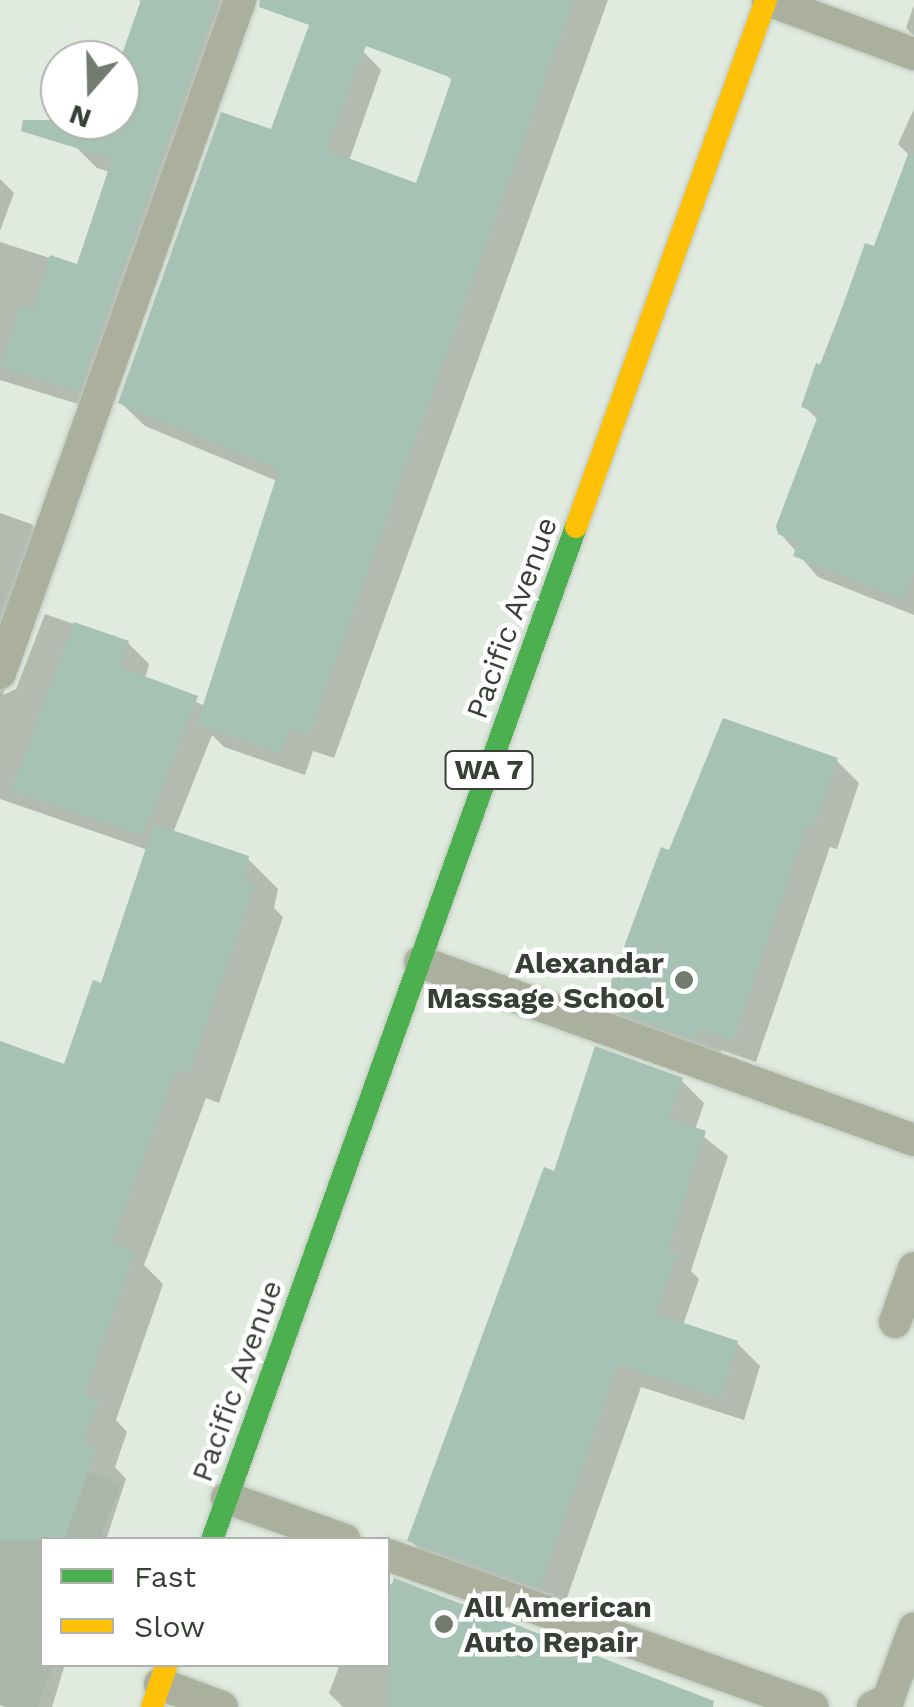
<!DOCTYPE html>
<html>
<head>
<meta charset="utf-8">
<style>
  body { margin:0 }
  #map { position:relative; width:914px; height:1707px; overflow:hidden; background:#e0eade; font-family:"Work Sans",sans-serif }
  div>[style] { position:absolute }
  .built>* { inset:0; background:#d4e5d2 }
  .shadow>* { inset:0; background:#0003 }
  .building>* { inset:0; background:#a6c2b4 }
  .roads { filter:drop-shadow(0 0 2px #bfc7bd) drop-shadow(0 0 2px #bfc7bd) }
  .lane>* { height:32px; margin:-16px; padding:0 16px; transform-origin:16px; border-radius:16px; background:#aab09d }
  .fast>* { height:22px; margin:-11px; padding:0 11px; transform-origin:11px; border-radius:11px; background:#4caf50 }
  .slow>* { height:22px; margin:-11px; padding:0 11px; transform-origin:11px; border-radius:11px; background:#ffc107 }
  .dots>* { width:28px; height:28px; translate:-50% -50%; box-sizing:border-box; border:5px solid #fff; border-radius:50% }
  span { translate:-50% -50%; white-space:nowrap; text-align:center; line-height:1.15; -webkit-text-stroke:9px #fff; paint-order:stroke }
  .shield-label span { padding:2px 8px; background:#fff; border:2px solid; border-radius:8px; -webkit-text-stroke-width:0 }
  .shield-label { font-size:28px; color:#383f37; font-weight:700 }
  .street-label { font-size:30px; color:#383f37 }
  .poi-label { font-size:30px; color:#383f37; font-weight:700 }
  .right { translate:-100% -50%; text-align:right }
  .left { translate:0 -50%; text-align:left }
  .legend { position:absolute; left:40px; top:1537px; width:350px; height:130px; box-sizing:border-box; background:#fff; border:2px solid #afb2af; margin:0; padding:12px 18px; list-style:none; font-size:30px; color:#383f37 }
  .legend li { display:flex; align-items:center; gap:20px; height:50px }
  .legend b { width:50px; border:2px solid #afb2af }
  .north { position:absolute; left:40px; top:40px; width:100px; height:100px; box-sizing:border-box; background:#fff; border:2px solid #afb2af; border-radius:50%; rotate:200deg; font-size:28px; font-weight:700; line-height:40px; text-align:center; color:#383f37 }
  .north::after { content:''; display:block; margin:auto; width:35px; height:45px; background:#737b71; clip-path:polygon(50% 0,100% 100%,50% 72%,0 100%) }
</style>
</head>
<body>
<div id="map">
  <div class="built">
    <i style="clip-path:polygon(0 1438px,121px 1484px,100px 1539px,42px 1540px,42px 1664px,53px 1665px,37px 1707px,0 1707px)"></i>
  </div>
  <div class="shadow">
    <i style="clip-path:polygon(138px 0,246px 0,101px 411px,0 380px,0 242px,78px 267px,113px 173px,97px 168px,75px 146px,85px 120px,120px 120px,120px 68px,143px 2px)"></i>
    <i style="clip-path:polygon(472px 0,608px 0,334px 758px,313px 751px,305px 775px,224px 747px,212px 735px,173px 833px,248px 859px,278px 889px,274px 908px,283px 917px,219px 1103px,206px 1098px,144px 1265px,163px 1284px,116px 1420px,127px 1432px,115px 1467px,126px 1479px,106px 1540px,42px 1540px,42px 1664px,65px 1664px,52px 1707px,6px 1707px,0 1705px,0 1048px,65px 1067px,102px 986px,148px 850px,0 799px,0 513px,31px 524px,53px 545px,3px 695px,16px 689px,45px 614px,128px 643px,149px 664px,145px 679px,205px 706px,277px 481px,145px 426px,120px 402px,273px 132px,357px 45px,381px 70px,320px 243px,417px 186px,454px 82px,444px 73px)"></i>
    <i style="clip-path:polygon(914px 5px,914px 36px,906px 28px)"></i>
    <i style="clip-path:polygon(914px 109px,914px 615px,818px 577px,780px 533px,819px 421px,804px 406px,866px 246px,876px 249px,910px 156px,898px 144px)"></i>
    <i style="clip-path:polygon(0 179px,14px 193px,0 231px)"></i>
    <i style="clip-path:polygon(836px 760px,859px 783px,837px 849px,830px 847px,756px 1062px,721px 1050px,718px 1061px,628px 1029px,605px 1006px,670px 853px)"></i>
    <i style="clip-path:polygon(681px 1080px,704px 1103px,695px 1130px,728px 1156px,691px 1271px,699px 1279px,683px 1325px,737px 1343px,760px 1366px,744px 1420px,641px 1387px,563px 1609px,433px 1563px,410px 1540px,556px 1174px)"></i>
    <i style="clip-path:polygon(395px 1582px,525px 1628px,536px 1639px,712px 1707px,343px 1707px,329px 1693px,340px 1664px,388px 1664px,388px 1586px)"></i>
  </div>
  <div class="building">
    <i style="clip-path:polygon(141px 0,218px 0,79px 391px,0 367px,19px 306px,33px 310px,50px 255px,77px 264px,112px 159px,21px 131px,23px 120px,120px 120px,120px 60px)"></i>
    <i style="clip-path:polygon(evenodd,260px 0,574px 0,309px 735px,289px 729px,281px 753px,197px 724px,279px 469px,118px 403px,221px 112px,271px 129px,309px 25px,259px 7px,260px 0,366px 46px,452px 78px,416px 183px,326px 150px,366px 46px)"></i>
    <i style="clip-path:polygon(908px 154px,914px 155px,914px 573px,903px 599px,793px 556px,798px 543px,778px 534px,776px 526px,819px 413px,801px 407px,816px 363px,822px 365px,865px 243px,874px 246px)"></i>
    <i style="clip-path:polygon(74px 622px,129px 641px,120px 667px,198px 696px,143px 836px,11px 790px)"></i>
    <i style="clip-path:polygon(723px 718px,838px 758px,814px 828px,807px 825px,733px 1041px,699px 1029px,695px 1040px,602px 1006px,661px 847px,669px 850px)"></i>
    <i style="clip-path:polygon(154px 824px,249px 856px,244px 881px,255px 885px,189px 1074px,176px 1070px,112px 1243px,135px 1251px,85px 1395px,99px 1400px,83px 1442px,97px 1446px,64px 1540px,0 1540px,0 1041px,64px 1064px,93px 980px,101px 983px)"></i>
    <i style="clip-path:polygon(595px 1046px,683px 1078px,669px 1119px,706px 1131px,668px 1251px,677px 1254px,657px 1314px,738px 1341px,721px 1398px,618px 1365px,540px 1588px,407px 1541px,544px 1167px,554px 1171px)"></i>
    <i style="clip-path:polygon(394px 1578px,714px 1701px,713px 1707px,388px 1707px,388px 1597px)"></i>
  </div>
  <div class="roads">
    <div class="lane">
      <i style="left:768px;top:0;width:156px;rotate:20.3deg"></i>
      <i style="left:0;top:673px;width:715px;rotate:-70.37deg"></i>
      <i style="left:420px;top:962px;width:525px;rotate:19.82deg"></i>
      <i style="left:895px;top:1322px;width:57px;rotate:-70.6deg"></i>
      <i style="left:227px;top:1498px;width:125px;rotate:19.6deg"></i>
      <i style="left:388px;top:1555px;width:451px;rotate:19.7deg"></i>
      <i style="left:160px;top:1684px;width:66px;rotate:20.4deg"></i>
      <i style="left:873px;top:1707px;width:17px;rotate:-25deg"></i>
      <i style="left:888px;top:1700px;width:76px;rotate:-69.9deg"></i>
    </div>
    <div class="fast">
      <i style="left:212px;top:1540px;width:1076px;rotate:-70.24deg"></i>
    </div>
    <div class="slow">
      <i style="left:576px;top:527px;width:560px;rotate:-70.17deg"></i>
      <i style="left:152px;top:1707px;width:46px;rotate:-70.8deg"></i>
    </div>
  </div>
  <div class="dots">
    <i style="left:684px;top:980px;background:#737b71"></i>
    <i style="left:444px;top:1624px;background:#737b71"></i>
  </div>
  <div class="shield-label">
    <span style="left:489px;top:770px">WA 7</span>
  </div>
  <div class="street-label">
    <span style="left:512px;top:618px;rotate:-70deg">Pacific Avenue</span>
    <span style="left:237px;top:1381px;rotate:-70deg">Pacific Avenue</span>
  </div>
  <div class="poi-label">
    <span class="right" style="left:664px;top:980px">Alexandar<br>Massage School</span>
    <span class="left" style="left:464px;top:1624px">All American<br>Auto Repair</span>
  </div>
  <ul class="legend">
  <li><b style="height:12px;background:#4caf50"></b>Fast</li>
  <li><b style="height:12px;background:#ffc107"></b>Slow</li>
  </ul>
  <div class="north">N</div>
</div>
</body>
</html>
